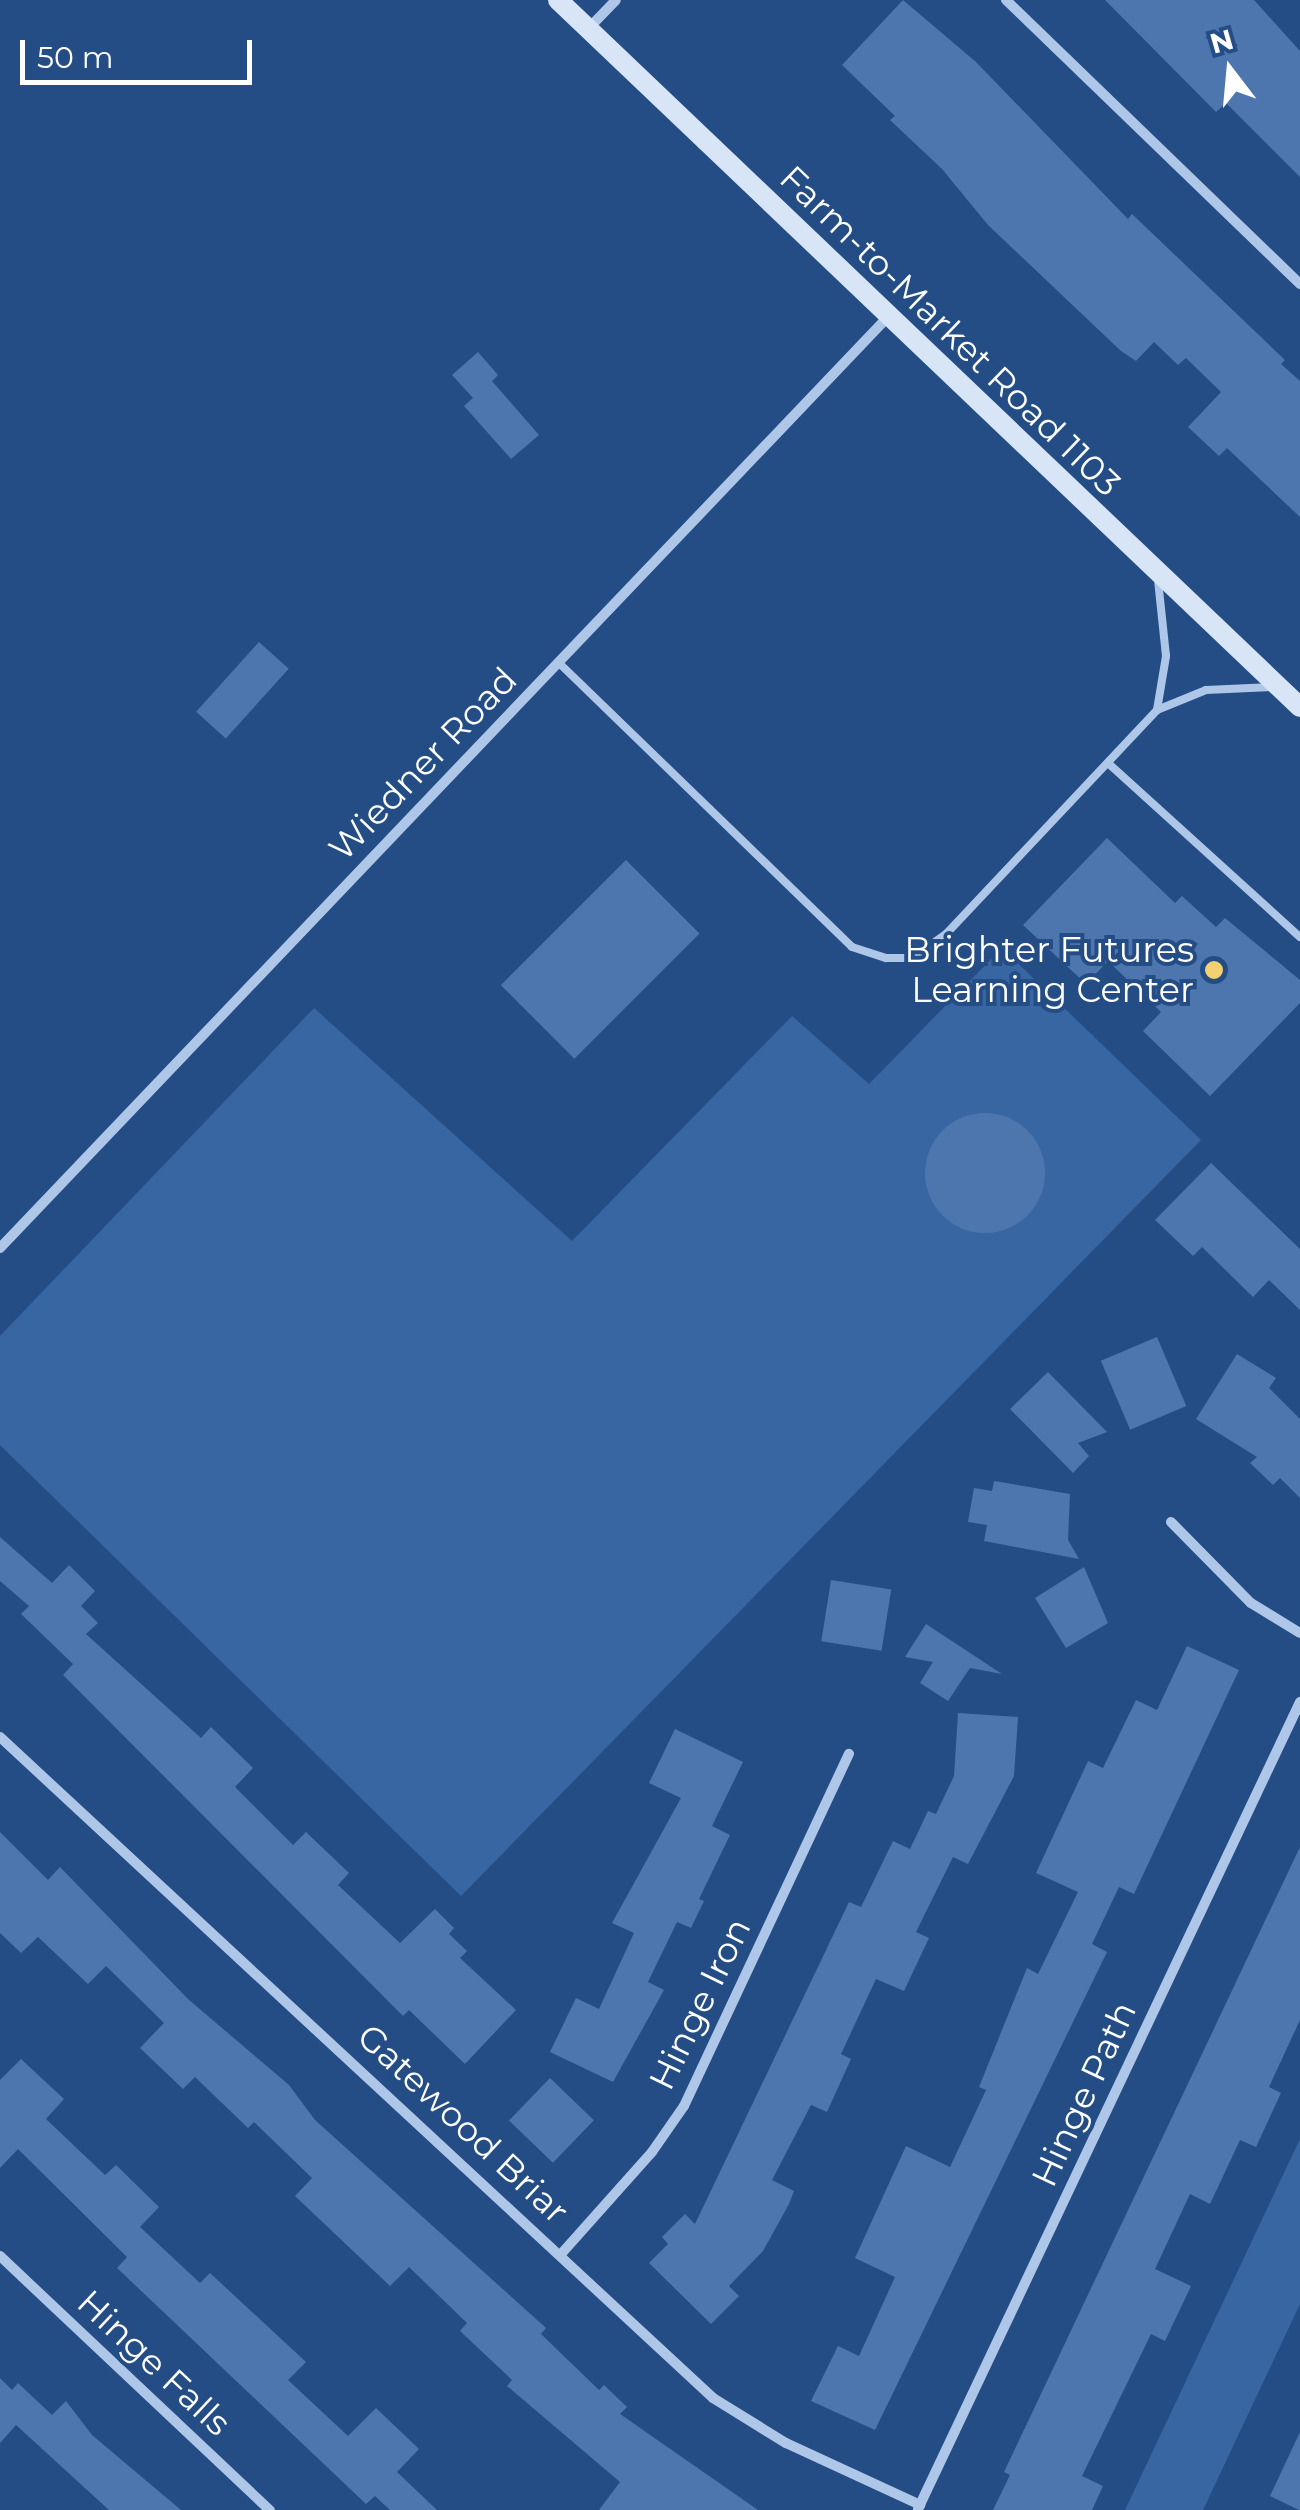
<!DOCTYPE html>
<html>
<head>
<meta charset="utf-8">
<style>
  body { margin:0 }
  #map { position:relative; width:1300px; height:2510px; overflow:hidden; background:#244d85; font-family:Montserrat,sans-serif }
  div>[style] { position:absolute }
  .green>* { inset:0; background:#3866a2 }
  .building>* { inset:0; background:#4c76ad; transform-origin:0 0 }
  .round { border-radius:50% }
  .service>* { height:8px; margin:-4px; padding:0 4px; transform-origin:4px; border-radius:4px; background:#aec7e9 }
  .minor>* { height:10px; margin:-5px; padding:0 5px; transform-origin:5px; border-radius:5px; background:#aec7e9 }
  .secondary>* { height:20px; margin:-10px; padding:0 10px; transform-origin:10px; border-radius:10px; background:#d8e5f7 }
  .dots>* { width:28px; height:28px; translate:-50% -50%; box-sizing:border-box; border:5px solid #244d85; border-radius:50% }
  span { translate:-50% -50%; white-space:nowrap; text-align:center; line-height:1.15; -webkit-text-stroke:8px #244d85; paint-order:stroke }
  .street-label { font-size:35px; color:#fff }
  .poi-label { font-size:35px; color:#fff }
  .right { translate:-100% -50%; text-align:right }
  .north { position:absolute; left:1180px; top:20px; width:100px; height:100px; -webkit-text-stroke:8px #244d85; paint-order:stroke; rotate:344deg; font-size:28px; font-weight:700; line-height:40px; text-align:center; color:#fff }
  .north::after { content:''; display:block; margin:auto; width:35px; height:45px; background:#fff; clip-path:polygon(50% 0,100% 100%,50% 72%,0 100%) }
  .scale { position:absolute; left:20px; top:40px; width:232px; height:45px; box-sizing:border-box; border:5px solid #fff; border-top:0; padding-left:12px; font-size:30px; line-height:35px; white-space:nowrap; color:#fff; -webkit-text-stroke:8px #244d85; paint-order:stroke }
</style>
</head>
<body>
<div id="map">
  <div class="green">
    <i style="clip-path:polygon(1002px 948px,1201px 1140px,461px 1896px,0 1445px,0 1336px,314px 1008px,572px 1241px,792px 1016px,869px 1084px)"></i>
    <i style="clip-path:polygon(1300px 2139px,1300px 2304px,1203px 2510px,1125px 2510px)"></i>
  </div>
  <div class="building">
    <i style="clip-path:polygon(903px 0,976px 62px,1128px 219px,1132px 214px,1285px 360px,1281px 364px,1300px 381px,1300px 517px,1227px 448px,1219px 456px,1188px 427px,1221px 392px,1186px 358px,1178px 365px,1154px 342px,1136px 361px,1121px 351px,988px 225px,942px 169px,890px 120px,895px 116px,842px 65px)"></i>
    <i style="clip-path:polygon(1105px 0,1254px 0,1300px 51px,1300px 177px,1226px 103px,1216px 112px)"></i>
    <i style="clip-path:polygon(478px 352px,498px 375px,492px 381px,539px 435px,511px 459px,464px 406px,473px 398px,452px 375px)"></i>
    <i style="left:259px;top:642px;width:40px;height:94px;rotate:42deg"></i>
    <i style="clip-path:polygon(1107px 838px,1175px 903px,1182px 896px,1216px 927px,1225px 918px,1300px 980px,1300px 1003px,1210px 1096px,1143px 1031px,1161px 1012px,1108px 961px,1086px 984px,1023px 925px)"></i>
    <i style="left:626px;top:860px;width:104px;height:177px;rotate:45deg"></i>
    <i class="round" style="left:925px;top:1113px;width:120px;height:120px"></i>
    <i style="clip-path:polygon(1211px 1163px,1300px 1249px,1300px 1310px,1269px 1280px,1253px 1297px,1202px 1247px,1193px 1256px,1155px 1220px)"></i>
    <i style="left:1157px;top:1337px;width:75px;height:61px;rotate:67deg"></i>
    <i style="clip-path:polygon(1237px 1354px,1276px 1378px,1269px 1388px,1300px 1419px,1300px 1498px,1280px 1478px,1273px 1485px,1250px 1463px,1257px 1457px,1196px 1419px)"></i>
    <i style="clip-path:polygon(1048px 1372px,1107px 1432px,1078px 1443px,1089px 1456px,1073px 1473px,1010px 1409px)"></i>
    <i style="clip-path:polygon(994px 1481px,1070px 1494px,1068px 1540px,1079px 1559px,984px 1541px,987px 1525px,968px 1522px,974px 1488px,992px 1491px)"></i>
    <i style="clip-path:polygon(0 1537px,52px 1583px,69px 1565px,95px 1591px,81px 1606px,98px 1623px,86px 1634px,201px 1738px,211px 1727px,253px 1768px,235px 1787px,293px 1845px,306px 1832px,349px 1873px,338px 1885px,400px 1943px,435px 1909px,454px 1928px,449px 1934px,467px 1951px,460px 1958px,516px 2010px,465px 2064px,409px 2010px,403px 2016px,63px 1675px,73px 1664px,21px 1614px,29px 1606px,0 1581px)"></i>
    <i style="clip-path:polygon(1084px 1567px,1108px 1623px,1066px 1648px,1035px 1598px)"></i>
    <i style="left:831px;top:1580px;width:61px;height:62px;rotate:9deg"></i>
    <i style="clip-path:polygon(926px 1624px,1002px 1674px,970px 1668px,948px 1701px,920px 1683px,933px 1662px,905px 1657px)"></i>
    <i style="clip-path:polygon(1187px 1646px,1239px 1670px,1134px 1894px,1119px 1887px,1092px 1944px,1107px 1952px,875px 2430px,811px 2401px,838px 2346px,859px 2356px,895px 2277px,855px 2258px,906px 2146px,950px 2167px,986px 2090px,979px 2087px,1027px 1968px,1038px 1974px,1078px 1892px,1036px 1873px,1088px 1761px,1103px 1768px,1136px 1700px,1157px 1710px)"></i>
    <i style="clip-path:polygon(958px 1713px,1018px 1717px,1014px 1776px,968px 1864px,953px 1857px,916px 1932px,929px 1938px,904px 1991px,876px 1979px,841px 2054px,851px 2059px,827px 2112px,811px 2105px,772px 2180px,794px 2191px,789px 2204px,763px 2251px,729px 2286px,739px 2296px,711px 2324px,649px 2263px,668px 2244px,662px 2237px,685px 2214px,695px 2224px,849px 1902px,861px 1907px,893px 1841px,910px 1849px,928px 1811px,936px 1814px,954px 1776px)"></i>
    <i style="clip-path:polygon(675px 1729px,743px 1762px,712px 1826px,730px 1835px,699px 1899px,704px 1901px,691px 1928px,677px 1922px,648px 1982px,664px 1990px,613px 2082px,550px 2052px,576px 1998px,599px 2009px,634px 1933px,612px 1923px,681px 1798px,649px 1783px)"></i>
    <i style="clip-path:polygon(0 1832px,48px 1880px,60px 1867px,188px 1999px,289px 2085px,315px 2120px,546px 2328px,541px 2334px,599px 2390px,604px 2385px,627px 2407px,620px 2414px,758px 2510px,599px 2510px,620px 2482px,507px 2386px,512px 2380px,460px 2331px,467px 2323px,409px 2267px,390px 2286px,295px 2196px,312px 2178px,254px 2122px,248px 2128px,195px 2077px,183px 2089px,140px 2048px,164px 2023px,106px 1966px,88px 1984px,38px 1937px,21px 1953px,0 1933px)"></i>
    <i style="clip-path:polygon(1300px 1847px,1300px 2020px,1269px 2087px,1281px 2093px,1256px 2147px,1240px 2140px,1210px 2204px,1190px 2194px,1155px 2269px,1191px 2286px,1165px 2341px,1151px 2334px,1082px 2476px,1103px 2486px,1092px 2510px,993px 2510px,1010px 2475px,1004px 2472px)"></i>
    <i style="clip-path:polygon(21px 2059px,64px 2099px,46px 2119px,105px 2175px,116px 2165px,159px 2207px,140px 2227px,200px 2283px,210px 2273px,306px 2362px,288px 2380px,348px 2436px,376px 2408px,419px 2449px,397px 2472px,437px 2510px,390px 2510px,375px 2496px,366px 2504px,117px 2268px,127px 2257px,18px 2149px,0 2168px,0 2080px)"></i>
    <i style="left:550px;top:2078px;width:61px;height:59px;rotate:44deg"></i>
    <i style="clip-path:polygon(0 2378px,12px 2390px,18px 2383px,52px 2415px,66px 2401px,92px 2435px,181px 2510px,109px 2510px,16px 2425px,0 2443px)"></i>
    <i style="clip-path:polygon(1300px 2432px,1300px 2510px,1299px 2510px,1270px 2496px)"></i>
  </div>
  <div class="service">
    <i style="left:558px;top:662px;width:409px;rotate:44.1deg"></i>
    <i style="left:852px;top:947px;width:36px;rotate:18deg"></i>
    <i style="left:886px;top:958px;width:27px"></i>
    <i style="left:913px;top:958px;width:42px;rotate:-36.3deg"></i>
    <i style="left:947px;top:933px;width:306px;rotate:-46.7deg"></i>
    <i style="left:1157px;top:710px;width:53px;rotate:-22.2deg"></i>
    <i style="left:1206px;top:690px;width:68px;rotate:-2.5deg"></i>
    <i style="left:1157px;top:710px;width:55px;rotate:-80.5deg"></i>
    <i style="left:1166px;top:656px;width:76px;rotate:-96deg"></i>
    <i style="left:1108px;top:763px;width:259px;rotate:42.2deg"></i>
  </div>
  <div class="minor">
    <i style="left:1006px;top:0;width:409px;rotate:44deg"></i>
    <i style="left:588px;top:29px;width:40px;rotate:-46deg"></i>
    <i style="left:0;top:1248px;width:1285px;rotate:-46.36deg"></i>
    <i style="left:1171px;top:1522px;width:114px;rotate:45.4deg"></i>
    <i style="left:1251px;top:1603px;width:57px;rotate:31.5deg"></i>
    <i style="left:0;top:1737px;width:972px;rotate:42.83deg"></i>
    <i style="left:713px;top:2398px;width:86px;rotate:31.7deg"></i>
    <i style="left:786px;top:2443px;width:148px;rotate:24.8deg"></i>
    <i style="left:562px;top:2253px;width:135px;rotate:-48.3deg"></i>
    <i style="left:652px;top:2152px;width:56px;rotate:-55.2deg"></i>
    <i style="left:684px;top:2106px;width:389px;rotate:-64.9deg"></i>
    <i style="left:0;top:2256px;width:371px;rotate:43.3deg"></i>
    <i style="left:918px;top:2509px;width:893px;rotate:-64.67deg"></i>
  </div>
  <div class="secondary">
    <i style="left:558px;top:0;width:1025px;rotate:43.62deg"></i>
  </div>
  <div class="dots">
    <i style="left:1214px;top:970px;background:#f3d071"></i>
  </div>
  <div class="street-label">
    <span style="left:950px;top:331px;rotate:44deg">Farm-to-Market Road 1103</span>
    <span style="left:423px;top:764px;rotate:-46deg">Wiedner Road</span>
    <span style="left:700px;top:2004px;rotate:-64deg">Hinge Iron</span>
    <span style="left:1084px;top:2094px;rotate:-65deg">Hinge Path</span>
    <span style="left:463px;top:2124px;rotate:43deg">Gatewood Briar</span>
    <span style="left:154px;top:2363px;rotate:43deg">Hinge Falls</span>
  </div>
  <div class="poi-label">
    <span class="right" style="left:1194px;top:970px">Brighter Futures<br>Learning Center</span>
  </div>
  <div class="north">N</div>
  <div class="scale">50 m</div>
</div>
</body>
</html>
